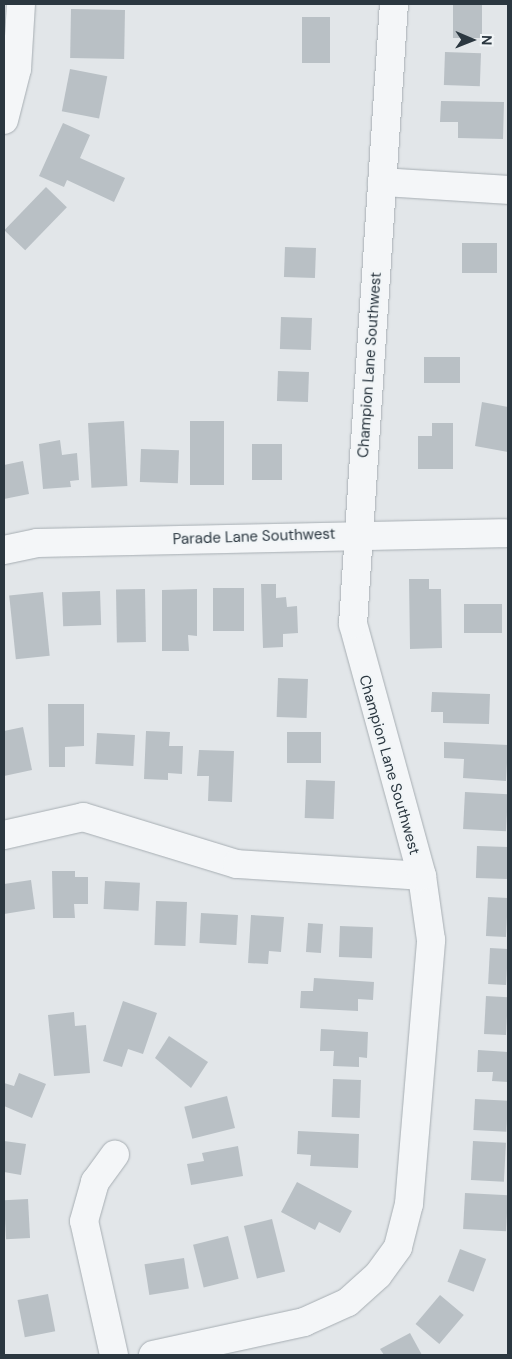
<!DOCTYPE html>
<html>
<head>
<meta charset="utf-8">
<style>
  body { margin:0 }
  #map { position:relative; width:512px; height:1359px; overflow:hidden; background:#e2e6e9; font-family:"DM Sans",sans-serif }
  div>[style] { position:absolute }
  .building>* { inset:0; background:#b9c0c5; transform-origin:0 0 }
  .roads { filter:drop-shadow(0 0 1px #a7aeb3) drop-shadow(0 0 1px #a7aeb3) }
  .minor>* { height:28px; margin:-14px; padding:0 14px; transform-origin:14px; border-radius:14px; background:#f4f6f8 }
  span { translate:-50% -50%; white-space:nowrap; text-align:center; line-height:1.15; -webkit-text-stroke:4px #f1f5f7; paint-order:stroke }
  .street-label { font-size:15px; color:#2b3740 }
  .frame { position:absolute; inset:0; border:5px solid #2b3740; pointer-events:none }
  .north { position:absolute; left:447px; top:15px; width:50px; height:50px; -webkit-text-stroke:4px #f1f5f7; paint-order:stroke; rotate:91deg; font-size:14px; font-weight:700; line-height:20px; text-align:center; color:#2b3740 }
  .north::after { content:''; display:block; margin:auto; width:18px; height:22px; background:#2b3740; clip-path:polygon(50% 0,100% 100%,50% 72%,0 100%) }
</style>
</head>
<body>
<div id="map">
  <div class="building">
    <i style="left:453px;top:4px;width:29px;height:34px"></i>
    <i style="left:71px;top:9px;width:54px;height:49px;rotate:1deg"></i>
    <i style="left:302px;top:17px;width:28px;height:46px"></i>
    <i style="left:445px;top:52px;width:36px;height:33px;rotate:2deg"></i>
    <i style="left:70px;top:69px;width:38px;height:43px;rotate:11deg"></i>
    <i style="clip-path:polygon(441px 101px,504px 102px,503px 139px,458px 138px,458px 122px,440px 122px)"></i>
    <i style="clip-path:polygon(63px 123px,90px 135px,80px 158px,125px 178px,114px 202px,67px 180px,64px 187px,39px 176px)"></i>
    <i style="left:46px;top:187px;width:29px;height:60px;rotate:44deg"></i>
    <i style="left:462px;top:243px;width:35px;height:30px"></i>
    <i style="left:285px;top:247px;width:31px;height:30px;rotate:2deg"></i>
    <i style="left:281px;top:317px;width:31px;height:32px;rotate:2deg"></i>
    <i style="left:424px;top:357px;width:36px;height:26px"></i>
    <i style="left:278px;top:371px;width:31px;height:30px;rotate:2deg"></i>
    <i style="clip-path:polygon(482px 402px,508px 407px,508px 452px,475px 446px)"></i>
    <i style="left:124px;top:421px;width:65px;height:36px;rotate:87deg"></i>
    <i style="left:190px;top:421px;width:34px;height:64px"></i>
    <i style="clip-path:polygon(432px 423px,453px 423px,453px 469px,418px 469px,418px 436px,432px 436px)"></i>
    <i style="clip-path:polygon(60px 440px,62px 455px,77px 453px,79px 480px,70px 481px,71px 487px,43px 489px,39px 444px)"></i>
    <i style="left:252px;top:444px;width:30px;height:36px"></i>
    <i style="left:141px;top:449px;width:38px;height:33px;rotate:2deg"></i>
    <i style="clip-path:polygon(23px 461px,29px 494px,4px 499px,4px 465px)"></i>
    <i style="clip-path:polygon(409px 579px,429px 579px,429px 589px,441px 589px,442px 648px,410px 649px)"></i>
    <i style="clip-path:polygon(261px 584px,276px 584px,276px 598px,286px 597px,287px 607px,297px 606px,298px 633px,283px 634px,283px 647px,263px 648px)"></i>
    <i style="left:213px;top:588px;width:31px;height:43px"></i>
    <i style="left:145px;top:589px;width:53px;height:29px;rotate:89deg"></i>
    <i style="clip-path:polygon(197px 589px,197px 636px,188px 635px,189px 651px,162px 651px,162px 590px)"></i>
    <i style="left:100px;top:591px;width:34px;height:38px;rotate:88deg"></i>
    <i style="left:43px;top:592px;width:64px;height:34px;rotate:84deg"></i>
    <i style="left:464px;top:604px;width:38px;height:29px"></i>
    <i style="left:278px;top:678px;width:30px;height:39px;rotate:2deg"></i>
    <i style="clip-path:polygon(432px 692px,490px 694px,489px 724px,443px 723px,443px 712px,431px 712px)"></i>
    <i style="clip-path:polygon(48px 704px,84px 704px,84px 746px,65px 747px,65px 767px,49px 767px)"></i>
    <i style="clip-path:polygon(23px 727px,32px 770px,4px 776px,4px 731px)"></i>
    <i style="clip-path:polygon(146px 731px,170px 732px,169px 746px,183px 746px,182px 774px,168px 773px,168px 780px,144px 779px)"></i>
    <i style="left:321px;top:732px;width:31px;height:34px;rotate:90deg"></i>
    <i style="left:97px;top:733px;width:38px;height:31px;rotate:3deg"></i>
    <i style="clip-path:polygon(444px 742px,508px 745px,506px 781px,463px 778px,464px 759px,444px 758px)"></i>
    <i style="clip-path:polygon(199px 750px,234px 751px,232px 802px,208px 801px,209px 776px,197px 776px)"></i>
    <i style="left:306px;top:780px;width:29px;height:38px;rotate:2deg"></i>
    <i style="left:465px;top:792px;width:43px;height:37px;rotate:3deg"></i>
    <i style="left:477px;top:846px;width:31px;height:32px;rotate:2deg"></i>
    <i style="clip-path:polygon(52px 871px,75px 871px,75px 877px,88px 877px,88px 904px,74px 904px,75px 918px,53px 918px)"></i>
    <i style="clip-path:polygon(31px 880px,35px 909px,4px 914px,4px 884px)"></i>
    <i style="left:105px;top:881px;width:35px;height:28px;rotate:3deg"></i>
    <i style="left:488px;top:897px;width:20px;height:39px;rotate:3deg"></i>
    <i style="left:156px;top:901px;width:31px;height:44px;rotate:2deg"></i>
    <i style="left:201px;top:913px;width:37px;height:30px;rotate:3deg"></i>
    <i style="clip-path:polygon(251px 915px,284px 917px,281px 952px,269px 951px,268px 964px,248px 963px)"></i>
    <i style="left:308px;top:923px;width:15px;height:29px;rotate:4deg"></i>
    <i style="left:340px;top:926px;width:33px;height:31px;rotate:2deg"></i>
    <i style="left:490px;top:948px;width:18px;height:36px;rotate:3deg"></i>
    <i style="clip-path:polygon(314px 978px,374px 982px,373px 1000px,358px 999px,358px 1011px,300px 1008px,301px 991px,313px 991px)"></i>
    <i style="left:486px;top:996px;width:22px;height:38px;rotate:3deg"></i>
    <i style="clip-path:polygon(123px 1001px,157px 1013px,143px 1054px,128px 1049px,122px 1067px,103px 1061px)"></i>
    <i style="clip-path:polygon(74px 1012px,75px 1026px,86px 1025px,90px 1073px,54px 1076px,48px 1015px)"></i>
    <i style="clip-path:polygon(321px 1029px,368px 1032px,367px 1058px,359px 1057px,359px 1067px,333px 1066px,334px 1051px,320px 1051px)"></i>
    <i style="clip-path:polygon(169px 1036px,208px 1062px,191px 1088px,155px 1058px)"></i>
    <i style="clip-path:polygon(478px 1050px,508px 1052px,508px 1082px,492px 1081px,493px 1072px,477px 1072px)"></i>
    <i style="clip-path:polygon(19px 1073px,46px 1084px,32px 1118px,4px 1106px,4px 1083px,14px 1086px)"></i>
    <i style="left:333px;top:1079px;width:28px;height:38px;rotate:2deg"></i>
    <i style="left:227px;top:1096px;width:33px;height:44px;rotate:76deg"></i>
    <i style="left:475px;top:1099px;width:33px;height:31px;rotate:3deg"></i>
    <i style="clip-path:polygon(298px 1131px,359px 1134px,358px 1168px,310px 1166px,311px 1155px,297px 1154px)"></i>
    <i style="clip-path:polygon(4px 1141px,26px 1144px,21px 1175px,4px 1172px)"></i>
    <i style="left:473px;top:1141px;width:33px;height:39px;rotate:3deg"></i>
    <i style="clip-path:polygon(238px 1146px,243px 1176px,191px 1185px,187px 1164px,204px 1161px,202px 1153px)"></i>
    <i style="clip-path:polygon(297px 1182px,352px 1211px,340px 1233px,319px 1222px,315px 1230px,281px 1212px)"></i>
    <i style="left:465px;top:1193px;width:43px;height:36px;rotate:3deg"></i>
    <i style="left:28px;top:1199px;width:39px;height:24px;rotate:87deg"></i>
    <i style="left:272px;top:1219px;width:54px;height:29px;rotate:76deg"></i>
    <i style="left:228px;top:1236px;width:44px;height:36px;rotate:76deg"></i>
    <i style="left:460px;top:1249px;width:28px;height:35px;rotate:21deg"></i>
    <i style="left:184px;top:1258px;width:31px;height:40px;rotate:81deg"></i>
    <i style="left:48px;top:1294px;width:38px;height:31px;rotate:79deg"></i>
    <i style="left:440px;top:1295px;width:31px;height:38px;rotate:40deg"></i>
    <i style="clip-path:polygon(410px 1333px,422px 1355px,384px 1355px,380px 1349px)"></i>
  </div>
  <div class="roads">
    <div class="minor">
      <i style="left:4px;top:120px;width:53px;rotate:-75.7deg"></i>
      <i style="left:17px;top:69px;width:65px;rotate:-86.5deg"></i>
      <i style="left:382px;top:182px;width:126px;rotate:3.6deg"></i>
      <i style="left:4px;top:550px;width:34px;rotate:-12deg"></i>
      <i style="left:37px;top:543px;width:468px;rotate:-1.2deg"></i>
      <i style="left:4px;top:835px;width:81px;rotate:-12.8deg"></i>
      <i style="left:83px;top:817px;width:161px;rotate:17deg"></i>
      <i style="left:237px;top:864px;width:185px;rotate:3.7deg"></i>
      <i style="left:114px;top:1355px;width:137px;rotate:-102.6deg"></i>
      <i style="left:84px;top:1221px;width:41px;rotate:-74.2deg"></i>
      <i style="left:95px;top:1182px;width:34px;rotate:-54deg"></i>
      <i style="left:153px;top:1355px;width:155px;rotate:-12.3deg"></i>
      <i style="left:304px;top:1322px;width:48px;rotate:-24.4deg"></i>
      <i style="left:348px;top:1302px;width:40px;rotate:-42deg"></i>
      <i style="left:378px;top:1275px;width:34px;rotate:-54deg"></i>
      <i style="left:398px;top:1247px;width:44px;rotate:-75.7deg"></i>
      <i style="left:409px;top:1204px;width:265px;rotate:-85.2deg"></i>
      <i style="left:431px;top:940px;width:65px;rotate:-98deg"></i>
      <i style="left:422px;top:876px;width:261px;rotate:-105.3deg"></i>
      <i style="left:353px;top:624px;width:621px;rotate:-86.22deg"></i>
    </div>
  </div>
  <div class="street-label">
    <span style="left:370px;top:365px;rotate:-86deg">Champion Lane Southwest</span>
    <span style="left:254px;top:537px;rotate:-2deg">Parade Lane Southwest</span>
    <span style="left:389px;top:765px;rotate:74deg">Champion Lane Southwest</span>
  </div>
  <div class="frame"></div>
  <div class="north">N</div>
</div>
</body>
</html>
